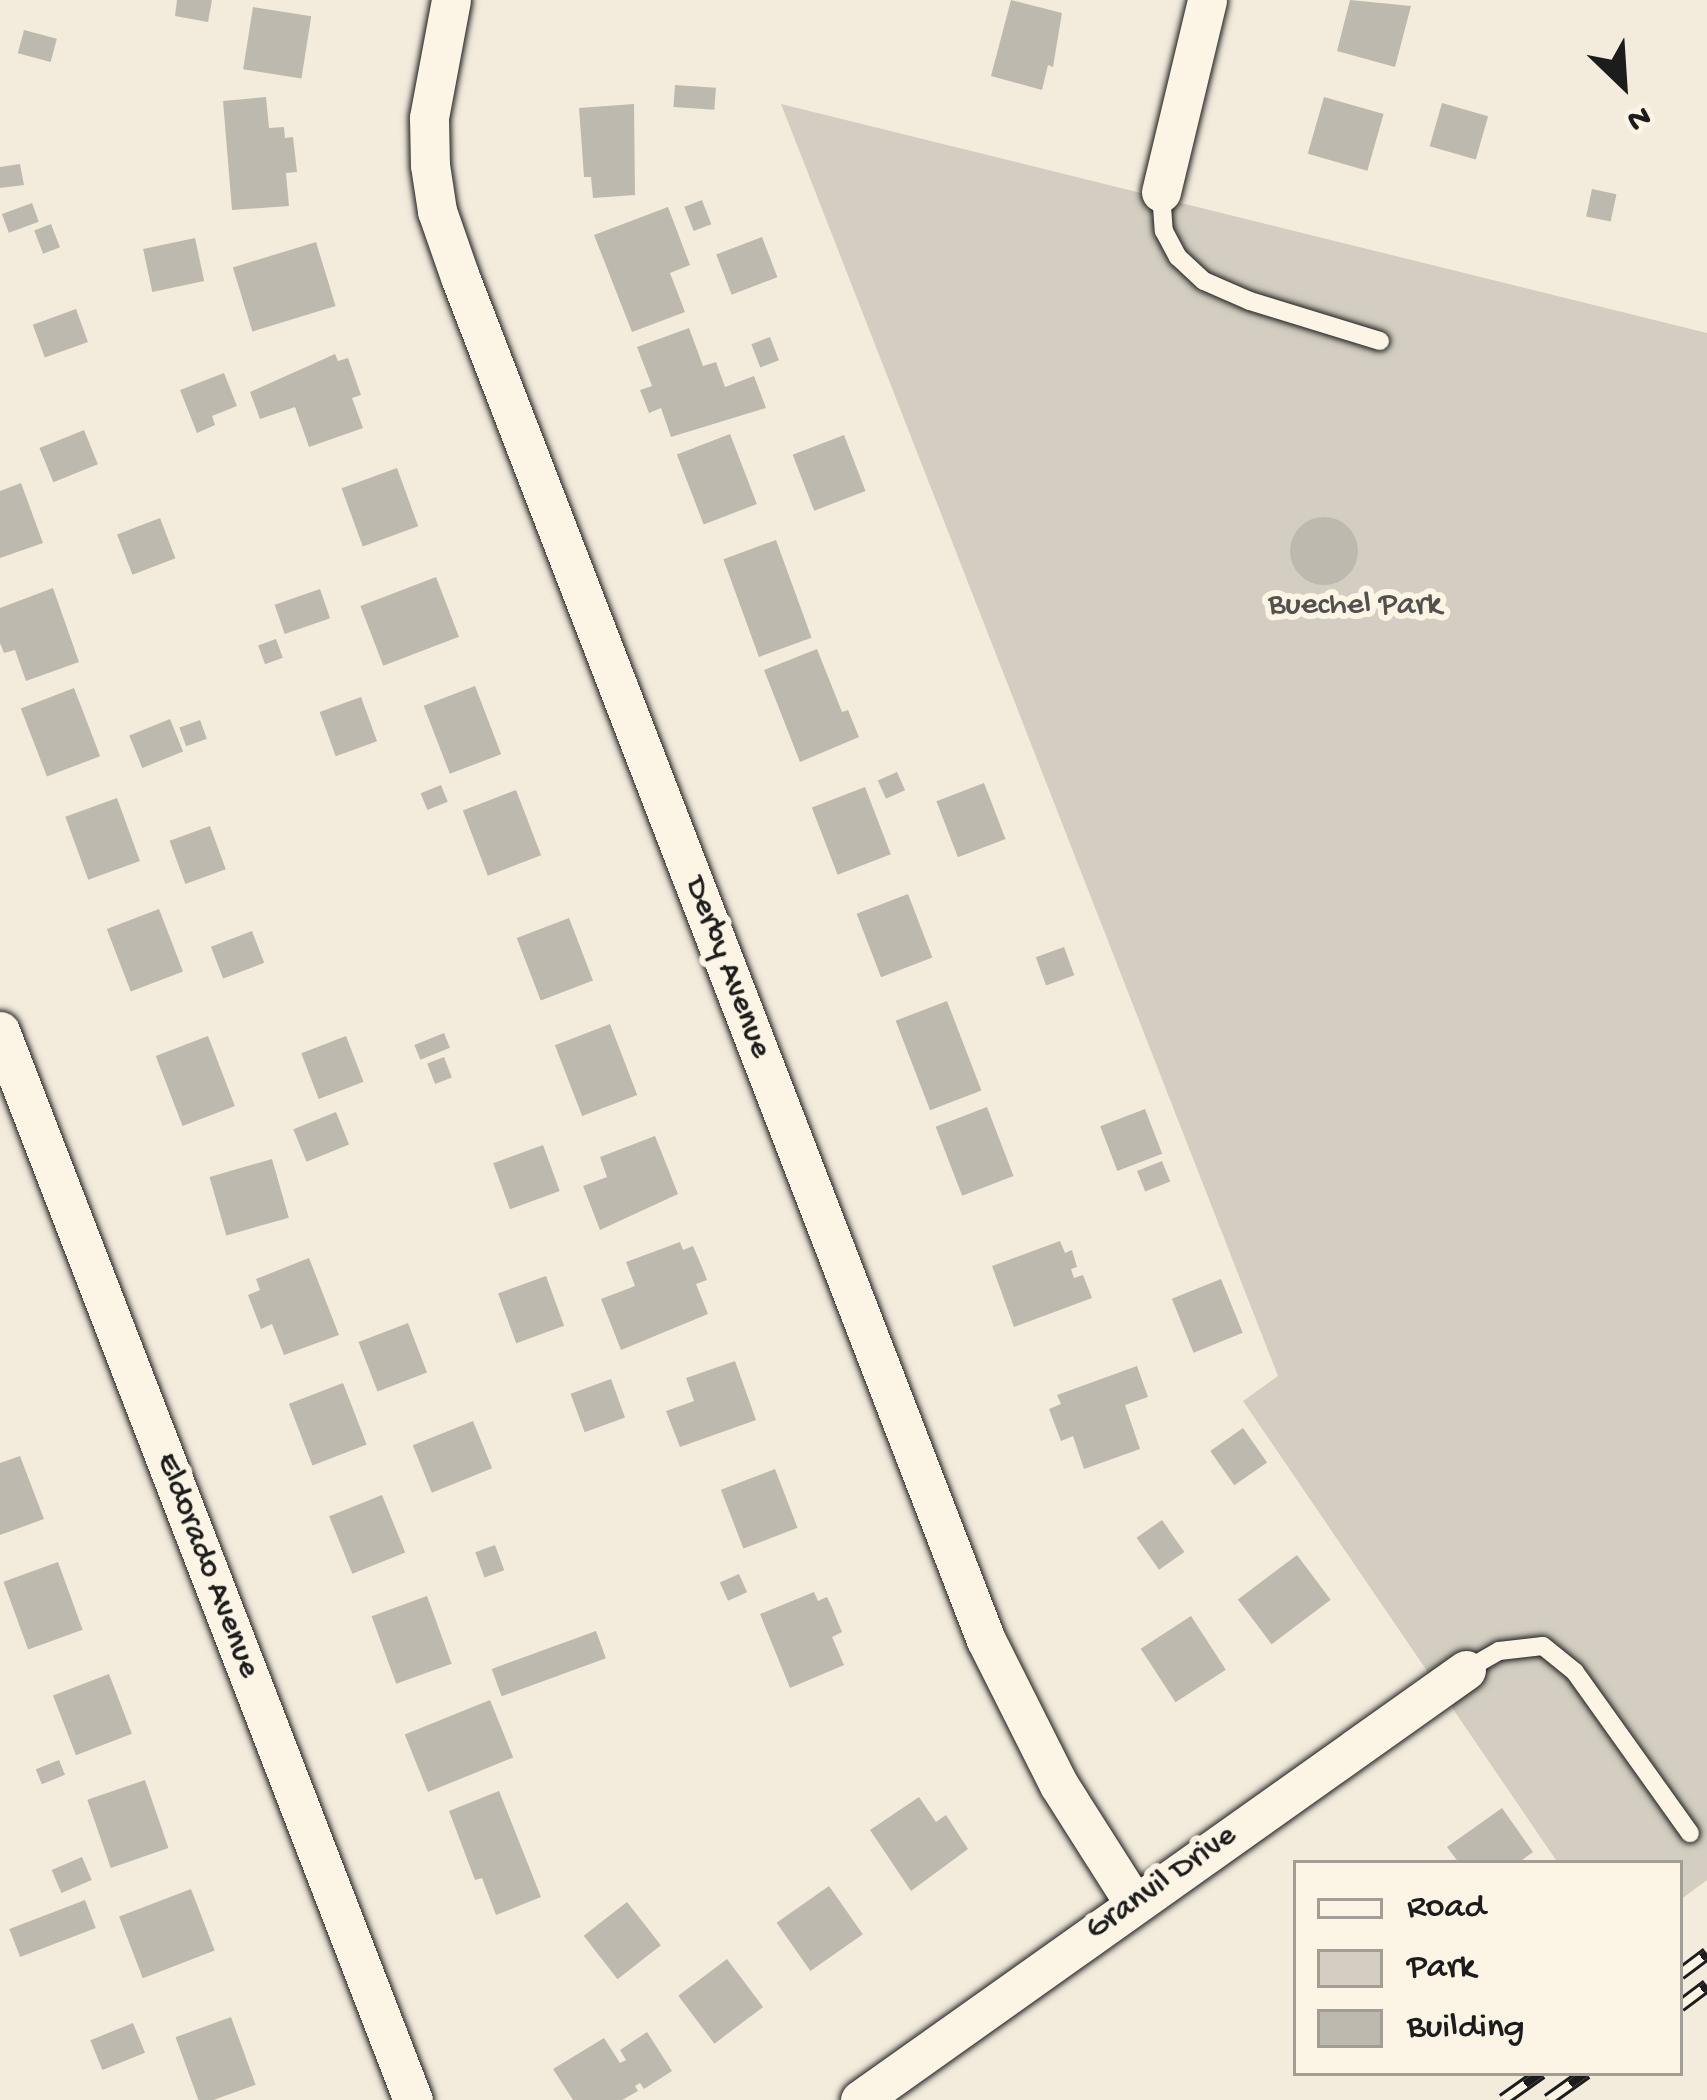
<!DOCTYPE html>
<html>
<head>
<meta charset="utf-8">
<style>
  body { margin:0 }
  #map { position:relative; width:1707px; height:2100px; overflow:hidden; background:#f3ecdd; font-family:"Gochi Hand",sans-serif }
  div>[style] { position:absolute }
  .green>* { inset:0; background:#d3cec1 }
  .building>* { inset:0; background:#beb9ae; transform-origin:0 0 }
  .round { border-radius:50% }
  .roads { filter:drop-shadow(0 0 3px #1c1c1c) drop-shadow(0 0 3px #1c1c1c) }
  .service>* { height:18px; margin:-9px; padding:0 9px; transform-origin:9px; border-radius:9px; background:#fcf5e5 }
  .minor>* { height:39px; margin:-19.5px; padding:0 19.5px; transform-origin:19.5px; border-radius:19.5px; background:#fcf5e5 }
  .rail>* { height:14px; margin-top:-7px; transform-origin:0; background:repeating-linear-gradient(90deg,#fcf5e5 0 27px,#1c1c1c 0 54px); box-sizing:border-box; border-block:3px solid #1c1c1c }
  span { translate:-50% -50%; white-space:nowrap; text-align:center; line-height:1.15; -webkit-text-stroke:12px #fcf5e5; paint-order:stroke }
  .park-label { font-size:33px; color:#53514e }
  .street-label { font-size:33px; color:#1c1c1c }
  .legend { position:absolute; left:1293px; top:1860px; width:390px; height:216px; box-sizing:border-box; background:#fcf5e5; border:3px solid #a29e95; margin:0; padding:15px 21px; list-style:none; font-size:36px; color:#1c1c1c }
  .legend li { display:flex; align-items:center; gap:24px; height:60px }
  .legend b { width:60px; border:3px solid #a29e95 }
  .north { position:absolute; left:1563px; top:24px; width:120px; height:120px; -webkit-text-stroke:9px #fcf5e5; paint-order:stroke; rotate:155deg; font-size:33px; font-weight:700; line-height:48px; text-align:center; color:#1c1c1c }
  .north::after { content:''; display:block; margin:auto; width:42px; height:54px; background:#1c1c1c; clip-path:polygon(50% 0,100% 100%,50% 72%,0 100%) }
</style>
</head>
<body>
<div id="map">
  <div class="green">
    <i style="clip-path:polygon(781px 104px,1707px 333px,1707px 1880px,1680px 1900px,1680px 1863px,1558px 1863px,1243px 1401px,1278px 1376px)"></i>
  </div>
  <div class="building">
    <i style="clip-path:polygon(177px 0,212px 0,208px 22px,175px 16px)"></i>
    <i style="clip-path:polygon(1011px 0,1062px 13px,1053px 67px,1048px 65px,1042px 90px,991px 76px)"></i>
    <i style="clip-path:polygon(1350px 0,1411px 6px,1395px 67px,1337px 51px)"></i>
    <i style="left:253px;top:7px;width:59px;height:63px;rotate:9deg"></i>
    <i style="left:24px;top:30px;width:34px;height:24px;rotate:15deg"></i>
    <i style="left:675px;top:85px;width:41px;height:22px;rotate:4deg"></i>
    <i style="clip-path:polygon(266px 97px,269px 128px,284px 127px,285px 138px,293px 137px,297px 172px,286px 173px,289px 206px,232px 210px,223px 101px)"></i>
    <i style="left:1324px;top:97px;width:62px;height:59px;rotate:16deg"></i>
    <i style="left:1442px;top:103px;width:48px;height:45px;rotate:16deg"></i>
    <i style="clip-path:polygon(634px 104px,635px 195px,593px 198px,591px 177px,584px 177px,579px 108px)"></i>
    <i style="clip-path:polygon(20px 164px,24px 185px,0 188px,0 167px)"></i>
    <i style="left:1592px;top:189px;width:25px;height:28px;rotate:12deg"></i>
    <i style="left:702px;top:200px;width:26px;height:19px;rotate:69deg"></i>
    <i style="left:32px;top:203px;width:20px;height:32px;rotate:70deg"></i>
    <i style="clip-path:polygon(668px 207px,690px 265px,670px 273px,685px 312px,632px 332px,594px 235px)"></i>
    <i style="left:51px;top:224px;width:25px;height:18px;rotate:69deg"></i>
    <i style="left:762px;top:237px;width:43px;height:49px;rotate:69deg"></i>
    <i style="left:195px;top:238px;width:44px;height:53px;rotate:78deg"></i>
    <i style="left:316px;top:242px;width:67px;height:87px;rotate:73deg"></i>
    <i style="left:76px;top:309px;width:35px;height:46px;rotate:70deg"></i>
    <i style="clip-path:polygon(689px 328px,703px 366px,716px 362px,725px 387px,754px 376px,766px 408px,671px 437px,661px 408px,649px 413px,640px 390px,652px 386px,637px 347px)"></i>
    <i style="left:770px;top:337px;width:25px;height:20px;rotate:69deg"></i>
    <i style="clip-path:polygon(335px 354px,338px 361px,348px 358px,361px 395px,352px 398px,363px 428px,309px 447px,295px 407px,260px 419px,250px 392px)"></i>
    <i style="clip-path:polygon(224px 373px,237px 406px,212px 416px,215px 425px,197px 433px,180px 390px)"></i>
    <i style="left:84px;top:430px;width:37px;height:48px;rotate:68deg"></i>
    <i style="left:730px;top:434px;width:75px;height:57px;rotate:69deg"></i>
    <i style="left:844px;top:435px;width:60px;height:55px;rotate:69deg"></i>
    <i style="left:397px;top:468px;width:62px;height:59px;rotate:70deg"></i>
    <i style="clip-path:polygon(21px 483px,43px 543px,0 558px,0 491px)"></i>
    <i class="round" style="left:1290px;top:517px;width:68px;height:68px"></i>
    <i style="left:160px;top:518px;width:43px;height:46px;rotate:69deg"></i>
    <i style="left:776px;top:540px;width:104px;height:56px;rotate:70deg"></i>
    <i style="left:436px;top:577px;width:64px;height:81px;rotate:69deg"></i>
    <i style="clip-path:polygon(53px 588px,79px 662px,26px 681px,15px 650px,4px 653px,0 643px,0 608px)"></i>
    <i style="left:320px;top:589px;width:31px;height:48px;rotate:71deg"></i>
    <i style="left:276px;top:639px;width:20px;height:19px;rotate:70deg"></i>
    <i style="clip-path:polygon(817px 649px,842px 712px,848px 710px,859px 737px,800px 762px,764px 670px)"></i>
    <i style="left:475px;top:686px;width:73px;height:55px;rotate:69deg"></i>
    <i style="left:74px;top:688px;width:73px;height:57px;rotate:69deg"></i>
    <i style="left:361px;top:697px;width:47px;height:44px;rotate:70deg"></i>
    <i style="left:170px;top:719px;width:35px;height:44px;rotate:68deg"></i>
    <i style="left:200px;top:720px;width:20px;height:22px;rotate:70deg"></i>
    <i style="left:897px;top:772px;width:20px;height:21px;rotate:66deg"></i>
    <i style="left:984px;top:783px;width:60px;height:51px;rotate:69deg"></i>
    <i style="left:441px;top:785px;width:18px;height:22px;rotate:68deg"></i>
    <i style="left:865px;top:787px;width:72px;height:57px;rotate:69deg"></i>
    <i style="left:516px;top:790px;width:70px;height:57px;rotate:69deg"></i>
    <i style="left:117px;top:798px;width:67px;height:55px;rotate:70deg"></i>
    <i style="left:210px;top:826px;width:46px;height:43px;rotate:70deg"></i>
    <i style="left:908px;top:894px;width:68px;height:55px;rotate:69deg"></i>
    <i style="left:159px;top:909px;width:67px;height:56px;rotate:69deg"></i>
    <i style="left:569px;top:918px;width:67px;height:56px;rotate:69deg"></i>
    <i style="left:252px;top:931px;width:34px;height:44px;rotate:69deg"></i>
    <i style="left:1064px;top:947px;width:30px;height:30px;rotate:70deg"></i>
    <i style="left:947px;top:1001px;width:96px;height:55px;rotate:69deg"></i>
    <i style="left:610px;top:1024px;width:76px;height:59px;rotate:69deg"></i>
    <i style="left:444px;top:1033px;width:16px;height:32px;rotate:68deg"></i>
    <i style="left:208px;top:1036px;width:75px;height:56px;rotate:69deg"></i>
    <i style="left:346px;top:1036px;width:49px;height:48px;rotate:69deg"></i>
    <i style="left:444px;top:1057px;width:22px;height:18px;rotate:69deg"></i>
    <i style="left:987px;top:1107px;width:74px;height:55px;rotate:69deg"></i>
    <i style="left:1145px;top:1109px;width:48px;height:48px;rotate:69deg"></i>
    <i style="left:336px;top:1112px;width:35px;height:46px;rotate:68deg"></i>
    <i style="clip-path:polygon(655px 1136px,678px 1194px,600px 1230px,583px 1186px,607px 1177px,600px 1157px)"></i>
    <i style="left:543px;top:1145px;width:49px;height:53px;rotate:70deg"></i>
    <i style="left:272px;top:1159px;width:61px;height:65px;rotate:74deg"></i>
    <i style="left:1162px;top:1161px;width:22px;height:27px;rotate:68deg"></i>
    <i style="clip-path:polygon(1060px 1241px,1065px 1253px,1072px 1250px,1077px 1267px,1071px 1269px,1074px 1278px,1083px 1275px,1092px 1298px,1014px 1327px,992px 1266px)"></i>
    <i style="clip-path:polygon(680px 1242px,683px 1250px,693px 1246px,704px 1272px,707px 1280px,696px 1284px,708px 1314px,621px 1350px,601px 1299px,635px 1286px,626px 1262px)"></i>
    <i style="clip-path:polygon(309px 1258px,339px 1335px,284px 1355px,272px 1324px,261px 1329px,248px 1295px,260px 1290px,256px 1279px)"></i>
    <i style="left:546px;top:1276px;width:53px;height:51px;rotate:70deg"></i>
    <i style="left:1221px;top:1279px;width:58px;height:53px;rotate:68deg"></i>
    <i style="left:408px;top:1323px;width:53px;height:53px;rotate:69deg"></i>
    <i style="clip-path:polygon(735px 1361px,756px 1420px,680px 1447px,666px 1411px,694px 1401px,686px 1378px)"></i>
    <i style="clip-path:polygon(1137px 1366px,1148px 1397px,1125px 1405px,1140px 1449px,1084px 1469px,1073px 1436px,1061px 1441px,1049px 1409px,1061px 1404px,1057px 1395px)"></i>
    <i style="left:611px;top:1379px;width:41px;height:43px;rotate:70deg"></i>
    <i style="left:343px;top:1383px;width:66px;height:58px;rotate:69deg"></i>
    <i style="left:473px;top:1421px;width:51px;height:65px;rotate:68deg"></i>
    <i style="left:1243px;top:1428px;width:42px;height:40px;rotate:55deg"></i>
    <i style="clip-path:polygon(20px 1456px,44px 1519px,0 1535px,0 1463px)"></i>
    <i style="left:775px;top:1469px;width:63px;height:58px;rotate:69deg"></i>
    <i style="left:382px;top:1495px;width:62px;height:57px;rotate:68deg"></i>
    <i style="left:1162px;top:1520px;width:39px;height:31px;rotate:55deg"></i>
    <i style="left:495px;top:1545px;width:27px;height:21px;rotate:70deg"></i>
    <i style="left:1297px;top:1555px;width:56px;height:74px;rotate:53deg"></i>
    <i style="left:58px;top:1562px;width:72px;height:58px;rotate:70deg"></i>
    <i style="left:739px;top:1574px;width:20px;height:21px;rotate:66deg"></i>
    <i style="clip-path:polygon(814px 1592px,818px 1601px,827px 1597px,833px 1610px,842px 1632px,832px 1637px,844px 1665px,790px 1688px,760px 1614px)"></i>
    <i style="left:427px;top:1596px;width:72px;height:59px;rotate:70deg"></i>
    <i style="left:1191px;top:1616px;width:64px;height:60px;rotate:57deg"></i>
    <i style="left:596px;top:1631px;width:29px;height:111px;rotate:70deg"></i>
    <i style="left:109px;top:1674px;width:64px;height:60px;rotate:69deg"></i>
    <i style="left:490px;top:1700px;width:62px;height:92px;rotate:68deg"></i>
    <i style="left:59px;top:1760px;width:16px;height:25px;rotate:68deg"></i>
    <i style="left:145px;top:1780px;width:72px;height:61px;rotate:71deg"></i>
    <i style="clip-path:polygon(499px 1791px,541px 1897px,496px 1915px,482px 1878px,475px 1880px,449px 1811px)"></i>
    <i style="clip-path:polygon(919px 1797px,936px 1822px,946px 1815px,968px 1849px,911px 1891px,870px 1830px)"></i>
    <i style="clip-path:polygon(1502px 1808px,1533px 1852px,1518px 1863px,1459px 1863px,1447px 1847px)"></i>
    <i style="left:82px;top:1857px;width:25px;height:33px;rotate:67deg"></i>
    <i style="left:829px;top:1886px;width:59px;height:64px;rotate:55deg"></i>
    <i style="left:191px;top:1889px;width:66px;height:77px;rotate:69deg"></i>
    <i style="left:85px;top:1900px;width:30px;height:81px;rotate:69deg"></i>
    <i style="left:627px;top:1902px;width:55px;height:55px;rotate:52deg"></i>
    <i style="left:727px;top:1959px;width:60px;height:61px;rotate:53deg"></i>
    <i style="left:231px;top:2017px;width:72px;height:59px;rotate:70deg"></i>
    <i style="left:133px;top:2023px;width:32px;height:46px;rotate:68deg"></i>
    <i style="clip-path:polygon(647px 2032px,672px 2071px,644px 2089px,640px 2083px,635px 2086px,638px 2091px,622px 2100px,573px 2100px,553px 2069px,604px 2038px,620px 2063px,626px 2060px,620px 2050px)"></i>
  </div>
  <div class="roads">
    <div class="service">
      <i style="left:1161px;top:192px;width:39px;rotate:86deg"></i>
      <i style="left:1164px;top:231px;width:30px;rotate:62deg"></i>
      <i style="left:1178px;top:257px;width:35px;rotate:43deg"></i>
      <i style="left:1204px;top:281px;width:50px;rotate:23.5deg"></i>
      <i style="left:1250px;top:301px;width:136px;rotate:17.1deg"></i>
      <i style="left:1466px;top:1670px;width:38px;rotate:-30deg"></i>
      <i style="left:1499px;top:1651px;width:44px;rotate:-6.5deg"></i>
      <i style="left:1543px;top:1646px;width:41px;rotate:39.1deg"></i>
      <i style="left:1575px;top:1672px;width:198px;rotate:54.5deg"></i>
    </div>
    <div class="minor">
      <i style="left:451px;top:0;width:120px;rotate:100.6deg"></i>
      <i style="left:429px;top:118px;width:47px;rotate:88.8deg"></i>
      <i style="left:430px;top:165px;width:47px;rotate:81.3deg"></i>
      <i style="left:437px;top:211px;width:70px;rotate:70.8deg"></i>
      <i style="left:460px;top:277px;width:1461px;rotate:68.9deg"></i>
      <i style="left:986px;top:1640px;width:162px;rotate:63.3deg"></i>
      <i style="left:1059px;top:1785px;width:140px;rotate:57.6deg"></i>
      <i style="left:1161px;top:192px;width:197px;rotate:-76.5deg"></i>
      <i style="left:0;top:1031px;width:1146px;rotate:68.88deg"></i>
      <i style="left:860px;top:2100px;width:743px;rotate:-35.36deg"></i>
    </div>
  </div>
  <div class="rail">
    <i style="left:1680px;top:1974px;width:34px;rotate:-37deg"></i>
    <i style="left:1680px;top:2006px;width:34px;rotate:-37deg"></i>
    <i style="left:1503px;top:2100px;width:47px;rotate:-35.4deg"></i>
    <i style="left:1548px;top:2100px;width:47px;rotate:-35.4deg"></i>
  </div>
  <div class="park-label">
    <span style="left:1355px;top:607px">Buechel Park</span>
  </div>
  <div class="street-label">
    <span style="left:726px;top:968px;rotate:69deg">Derby Avenue</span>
    <span style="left:206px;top:1566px;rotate:69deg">Eldorado Avenue</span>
    <span style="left:1162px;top:1884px;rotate:-35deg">Granvil Drive</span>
  </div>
  <ul class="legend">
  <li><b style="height:15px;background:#fcf5e5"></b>Road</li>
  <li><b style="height:33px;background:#d3cec1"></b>Park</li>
  <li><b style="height:33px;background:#beb9ae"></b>Building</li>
  </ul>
  <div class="north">N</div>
</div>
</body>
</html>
